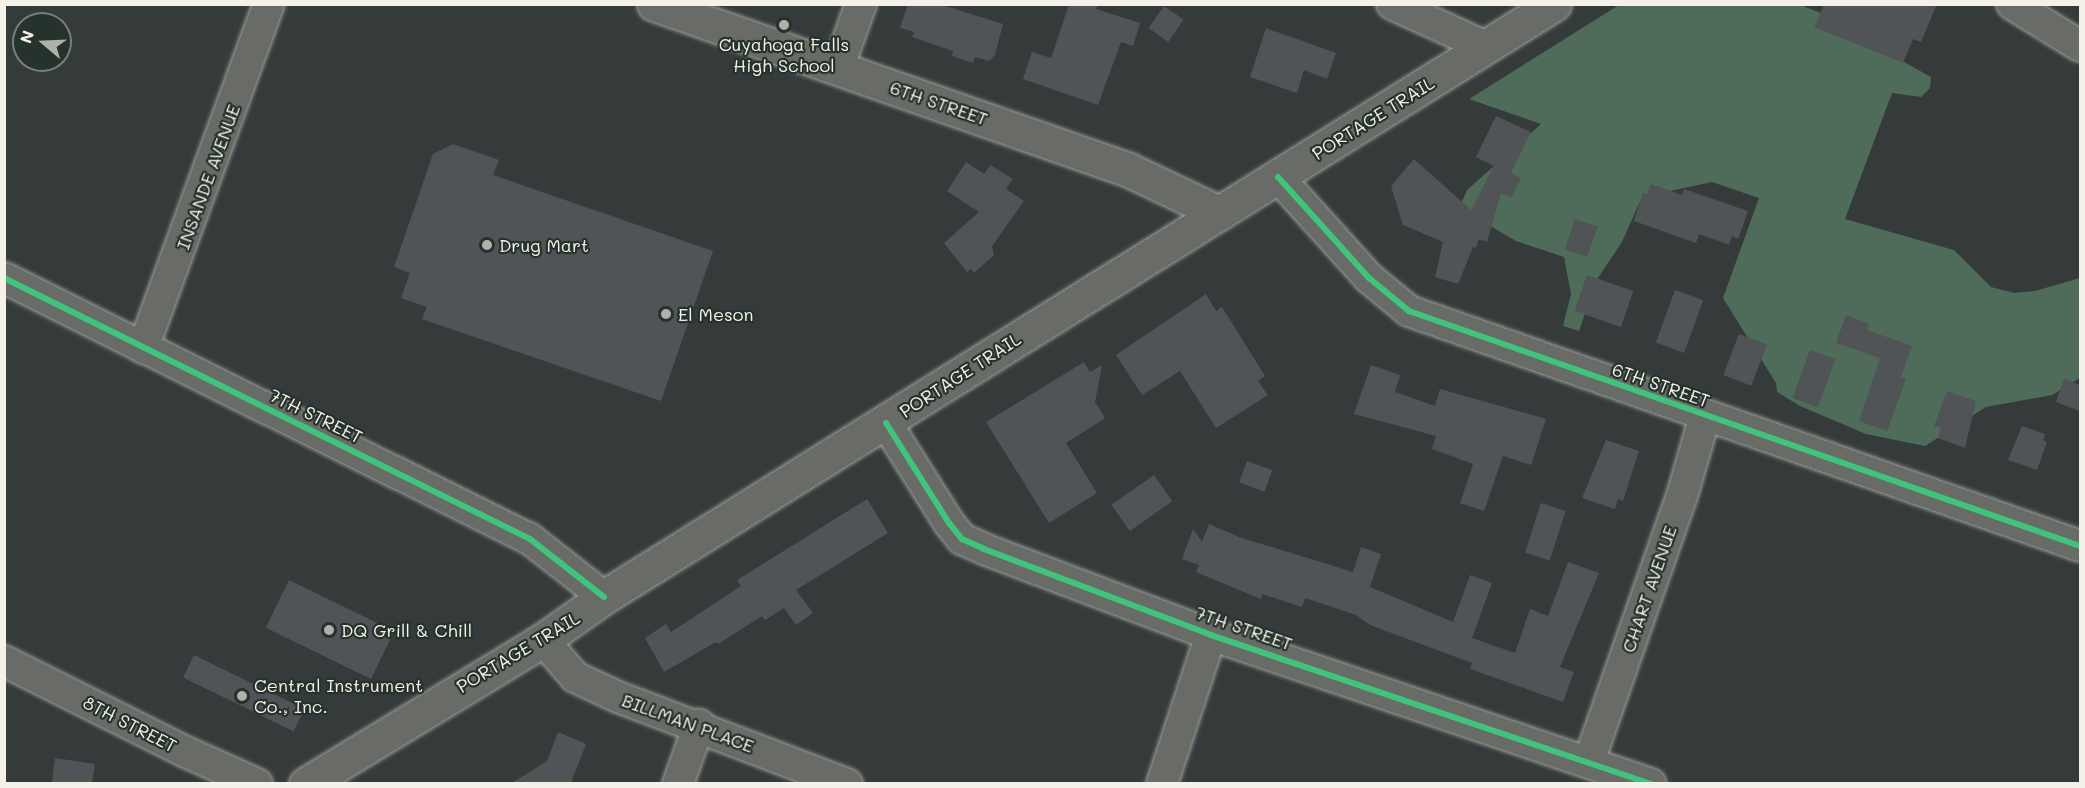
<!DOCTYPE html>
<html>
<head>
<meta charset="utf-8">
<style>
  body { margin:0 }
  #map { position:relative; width:2085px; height:788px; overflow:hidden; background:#353b3a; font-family:Mali,sans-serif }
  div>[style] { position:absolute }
  .green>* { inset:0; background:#4e6c59 }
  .building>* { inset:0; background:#505456; transform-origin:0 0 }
  .roads { filter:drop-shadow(0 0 2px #9c9e9c) drop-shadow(0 0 2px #9c9e9c) }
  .street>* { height:30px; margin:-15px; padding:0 15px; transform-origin:15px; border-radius:15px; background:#686b66 }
  .secondary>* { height:33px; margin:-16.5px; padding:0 16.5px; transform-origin:16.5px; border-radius:16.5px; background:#686b66 }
  .cycleway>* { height:6px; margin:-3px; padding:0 3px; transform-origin:3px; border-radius:3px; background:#40c37c }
  .dots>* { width:16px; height:16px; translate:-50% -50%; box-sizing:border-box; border:3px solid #26332d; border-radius:50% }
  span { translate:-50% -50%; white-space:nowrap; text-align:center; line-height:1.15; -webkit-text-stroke:4.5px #26332d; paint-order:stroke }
  .poi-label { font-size:18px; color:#f4f1e8 }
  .left { translate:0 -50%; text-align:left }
  .street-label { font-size:18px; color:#f4f1e8 }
  .frame { position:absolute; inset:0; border:6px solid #f4f1e8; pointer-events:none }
  .north { position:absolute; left:12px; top:12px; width:60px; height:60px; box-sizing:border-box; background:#26332d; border:2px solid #787f78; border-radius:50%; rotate:289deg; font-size:16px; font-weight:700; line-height:24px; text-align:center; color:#f4f1e8 }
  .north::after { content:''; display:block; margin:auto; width:21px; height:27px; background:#b1b1ab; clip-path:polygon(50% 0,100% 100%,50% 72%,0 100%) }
</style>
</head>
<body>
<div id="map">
  <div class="green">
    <i style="clip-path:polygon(1619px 5px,1800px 5px,1821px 13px,1815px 27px,1904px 62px,1931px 77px,1930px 88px,1921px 97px,1892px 93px,1845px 219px,1954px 250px,1991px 287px,2014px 293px,2035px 291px,2080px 278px,2080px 378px,2052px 395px,1986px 407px,1925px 446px,1866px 434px,1800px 406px,1777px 392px,1776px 383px,1723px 298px,1759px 198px,1712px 182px,1642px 197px,1622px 242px,1596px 281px,1579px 331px,1563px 326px,1571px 294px,1564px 257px,1516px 241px,1459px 208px,1467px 190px,1541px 124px,1469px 99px)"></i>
  </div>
  <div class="building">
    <i style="clip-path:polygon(908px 4px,939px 4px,1003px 24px,995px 55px,989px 61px,975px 57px,973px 63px,952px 56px,953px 51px,912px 37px,914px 32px,900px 28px)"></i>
    <i style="clip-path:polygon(1069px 4px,1098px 4px,1096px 9px,1140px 23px,1133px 46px,1121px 42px,1098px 105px,1023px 79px,1032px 52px,1051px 58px)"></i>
    <i style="clip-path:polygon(1824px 4px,1937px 4px,1921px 42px,1913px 39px,1903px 63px,1815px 27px)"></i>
    <i style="left:1164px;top:6px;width:24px;height:27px;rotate:35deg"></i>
    <i style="clip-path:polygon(1266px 28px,1336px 53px,1327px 79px,1304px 70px,1297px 93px,1250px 77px)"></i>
    <i style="clip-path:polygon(1496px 116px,1531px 132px,1511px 173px,1521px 178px,1511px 198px,1501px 193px,1487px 242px,1479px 239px,1476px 248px,1473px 247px,1458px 284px,1435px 277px,1443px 242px,1403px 225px,1391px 186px,1414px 159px,1471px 210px,1494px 166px,1476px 157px)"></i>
    <i style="clip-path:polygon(453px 144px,499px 160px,493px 175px,713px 251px,661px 401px,422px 319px,427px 307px,401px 298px,410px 273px,394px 267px,433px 154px)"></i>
    <i style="clip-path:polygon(966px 162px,984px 174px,990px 165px,1013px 179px,1006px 189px,1024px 201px,992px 246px,994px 255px,974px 273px,971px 269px,967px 272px,944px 243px,979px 212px,947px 191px)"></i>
    <i style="clip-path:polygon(1651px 184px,1682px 195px,1684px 189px,1748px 211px,1738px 239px,1732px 236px,1729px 245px,1699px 234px,1696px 243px,1634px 221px,1643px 192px,1647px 194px)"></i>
    <i style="left:1575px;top:219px;width:24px;height:32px;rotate:19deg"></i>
    <i style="left:1587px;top:275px;width:49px;height:38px;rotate:19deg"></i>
    <i style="left:1675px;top:290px;width:30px;height:56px;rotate:20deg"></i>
    <i style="clip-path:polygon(1206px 294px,1216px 311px,1222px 307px,1265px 376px,1258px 381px,1268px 395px,1216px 428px,1180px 371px,1142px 395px,1116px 355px)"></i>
    <i style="clip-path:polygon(1846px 315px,1869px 324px,1867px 330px,1912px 346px,1901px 377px,1906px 379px,1887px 431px,1859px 421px,1880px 358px,1836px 343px)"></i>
    <i style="left:1739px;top:334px;width:30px;height:44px;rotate:21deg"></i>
    <i style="left:1810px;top:350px;width:27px;height:51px;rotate:20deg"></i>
    <i style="clip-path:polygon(1084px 362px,1090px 372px,1102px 365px,1095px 402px,1105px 418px,1066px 443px,1097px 493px,1049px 523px,986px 422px)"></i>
    <i style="clip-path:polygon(1371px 365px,1400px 375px,1395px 392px,1435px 406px,1440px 389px,1546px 419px,1531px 465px,1503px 456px,1484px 511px,1460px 503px,1473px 464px,1432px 449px,1436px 436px,1354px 414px)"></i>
    <i style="clip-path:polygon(2064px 379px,2080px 385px,2080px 411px,2056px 402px)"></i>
    <i style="clip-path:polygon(1947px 391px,1976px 401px,1965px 448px,1938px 438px,1941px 428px,1934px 426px)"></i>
    <i style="clip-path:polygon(2022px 426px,2045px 434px,2043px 440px,2047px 442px,2037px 470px,2008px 460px)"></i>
    <i style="clip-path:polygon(1606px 440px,1639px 451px,1623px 501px,1618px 499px,1615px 509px,1582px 498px)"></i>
    <i style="left:1247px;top:461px;width:27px;height:23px;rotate:20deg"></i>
    <i style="left:1154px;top:475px;width:32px;height:52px;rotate:55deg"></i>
    <i style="clip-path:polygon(867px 499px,888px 533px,796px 590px,813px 613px,796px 625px,784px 608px,765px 620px,762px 616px,718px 644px,716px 642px,664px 672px,645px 638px,666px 624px,671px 632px,741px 586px,737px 580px)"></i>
    <i style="left:1541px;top:503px;width:26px;height:52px;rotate:18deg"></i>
    <i style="clip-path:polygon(1209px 524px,1239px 537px,1353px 572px,1361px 547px,1381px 554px,1370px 587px,1453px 622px,1470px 575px,1492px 583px,1472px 638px,1515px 653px,1530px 609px,1548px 616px,1568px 562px,1599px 573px,1560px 667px,1574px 672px,1563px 702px,1470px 669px,1472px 663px,1370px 625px,1356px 615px,1305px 598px,1302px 607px,1262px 594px,1261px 599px,1196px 572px,1199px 565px,1182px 559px,1193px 529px,1202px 542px)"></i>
    <i style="left:289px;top:580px;width:117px;height:53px;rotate:26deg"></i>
    <i style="left:194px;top:655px;width:123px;height:25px;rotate:26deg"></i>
    <i style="clip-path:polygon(558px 732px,586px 744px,571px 783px,512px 783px,547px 761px)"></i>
    <i style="clip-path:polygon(55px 758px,95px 764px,92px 783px,52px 783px)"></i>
  </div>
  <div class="roads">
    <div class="street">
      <i style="left:1392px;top:4px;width:103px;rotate:24.6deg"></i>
      <i style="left:2012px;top:4px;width:80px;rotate:31.7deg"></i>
      <i style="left:838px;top:68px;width:68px;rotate:-70.2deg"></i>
      <i style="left:1278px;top:177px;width:136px;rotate:48deg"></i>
      <i style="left:1369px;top:278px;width:52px;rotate:39.5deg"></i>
      <i style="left:1409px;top:311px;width:711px;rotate:19.3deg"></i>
      <i style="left:4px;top:278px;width:587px;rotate:26.39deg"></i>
      <i style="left:530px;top:539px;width:94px;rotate:38.1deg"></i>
      <i style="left:143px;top:348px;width:366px;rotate:-69.9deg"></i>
      <i style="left:886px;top:423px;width:118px;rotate:57.8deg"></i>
      <i style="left:949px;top:523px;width:21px;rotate:51deg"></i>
      <i style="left:962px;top:539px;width:24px;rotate:24deg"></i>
      <i style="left:984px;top:549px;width:243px;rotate:20.7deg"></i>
      <i style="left:1211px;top:635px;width:464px;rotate:18.7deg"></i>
      <i style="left:543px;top:640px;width:49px;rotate:49.1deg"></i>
      <i style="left:575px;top:677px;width:47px;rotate:24.9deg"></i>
      <i style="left:618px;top:697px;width:245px;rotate:20.8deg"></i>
      <i style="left:4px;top:661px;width:203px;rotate:26.6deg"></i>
      <i style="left:186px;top:752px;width:78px;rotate:24.3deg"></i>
      <i style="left:1589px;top:761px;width:281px;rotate:-70.7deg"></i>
      <i style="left:1682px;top:496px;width:83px;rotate:-74deg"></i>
      <i style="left:678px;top:784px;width:63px;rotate:-70.4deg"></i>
      <i style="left:1162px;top:784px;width:157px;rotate:-71.8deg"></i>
    </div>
    <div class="secondary">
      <i style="left:654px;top:4px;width:503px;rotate:19.26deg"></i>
      <i style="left:1129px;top:170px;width:100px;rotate:25.5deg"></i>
      <i style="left:306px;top:784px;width:277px;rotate:-31.3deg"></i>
      <i style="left:543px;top:640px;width:75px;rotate:-35.2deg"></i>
      <i style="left:604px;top:597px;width:1120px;rotate:-31.97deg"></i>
    </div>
  </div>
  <div class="cycleway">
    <i style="left:1278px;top:177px;width:136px;rotate:48deg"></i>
    <i style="left:1369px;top:278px;width:52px;rotate:39.5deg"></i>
    <i style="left:1409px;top:311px;width:711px;rotate:19.3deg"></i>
    <i style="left:4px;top:278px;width:587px;rotate:26.39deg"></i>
    <i style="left:530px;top:539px;width:94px;rotate:38.1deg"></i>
    <i style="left:886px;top:423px;width:118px;rotate:57.8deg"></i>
    <i style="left:949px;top:523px;width:21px;rotate:51deg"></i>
    <i style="left:962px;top:539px;width:24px;rotate:24deg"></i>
    <i style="left:984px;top:549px;width:243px;rotate:20.7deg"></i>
    <i style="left:1211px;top:635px;width:464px;rotate:18.7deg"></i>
  </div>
  <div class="dots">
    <i style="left:784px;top:25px;background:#b1b1ab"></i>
    <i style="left:487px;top:245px;background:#b1b1ab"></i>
    <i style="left:666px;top:314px;background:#b1b1ab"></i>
    <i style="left:329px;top:630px;background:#b1b1ab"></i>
    <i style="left:242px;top:696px;background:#b1b1ab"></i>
  </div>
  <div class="poi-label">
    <span style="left:784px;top:55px">Cuyahoga Falls<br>High School</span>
    <span class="left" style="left:499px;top:245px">Drug Mart</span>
    <span class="left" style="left:678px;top:314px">El Meson</span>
    <span class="left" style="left:341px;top:630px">DQ Grill &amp; Chill</span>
    <span class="left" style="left:254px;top:696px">Central Instrument<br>Co., Inc.</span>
  </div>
  <div class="street-label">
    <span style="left:939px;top:103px;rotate:19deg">6TH STREET</span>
    <span style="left:1373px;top:118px;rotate:-32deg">PORTAGE TRAIL</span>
    <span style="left:208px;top:177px;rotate:-70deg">INSANDE AVENUE</span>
    <span style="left:960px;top:375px;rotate:-33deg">PORTAGE TRAIL</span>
    <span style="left:1661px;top:385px;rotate:19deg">6TH STREET</span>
    <span style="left:316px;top:416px;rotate:26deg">7TH STREET</span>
    <span style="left:1649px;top:589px;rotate:-71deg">CHART AVENUE</span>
    <span style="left:1244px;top:628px;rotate:19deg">7TH STREET</span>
    <span style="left:518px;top:652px;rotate:-31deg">PORTAGE TRAIL</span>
    <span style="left:688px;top:723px;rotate:20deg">BILLMAN PLACE</span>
    <span style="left:130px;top:724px;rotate:27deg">8TH STREET</span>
  </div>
  <div class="frame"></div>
  <div class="north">N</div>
</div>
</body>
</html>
